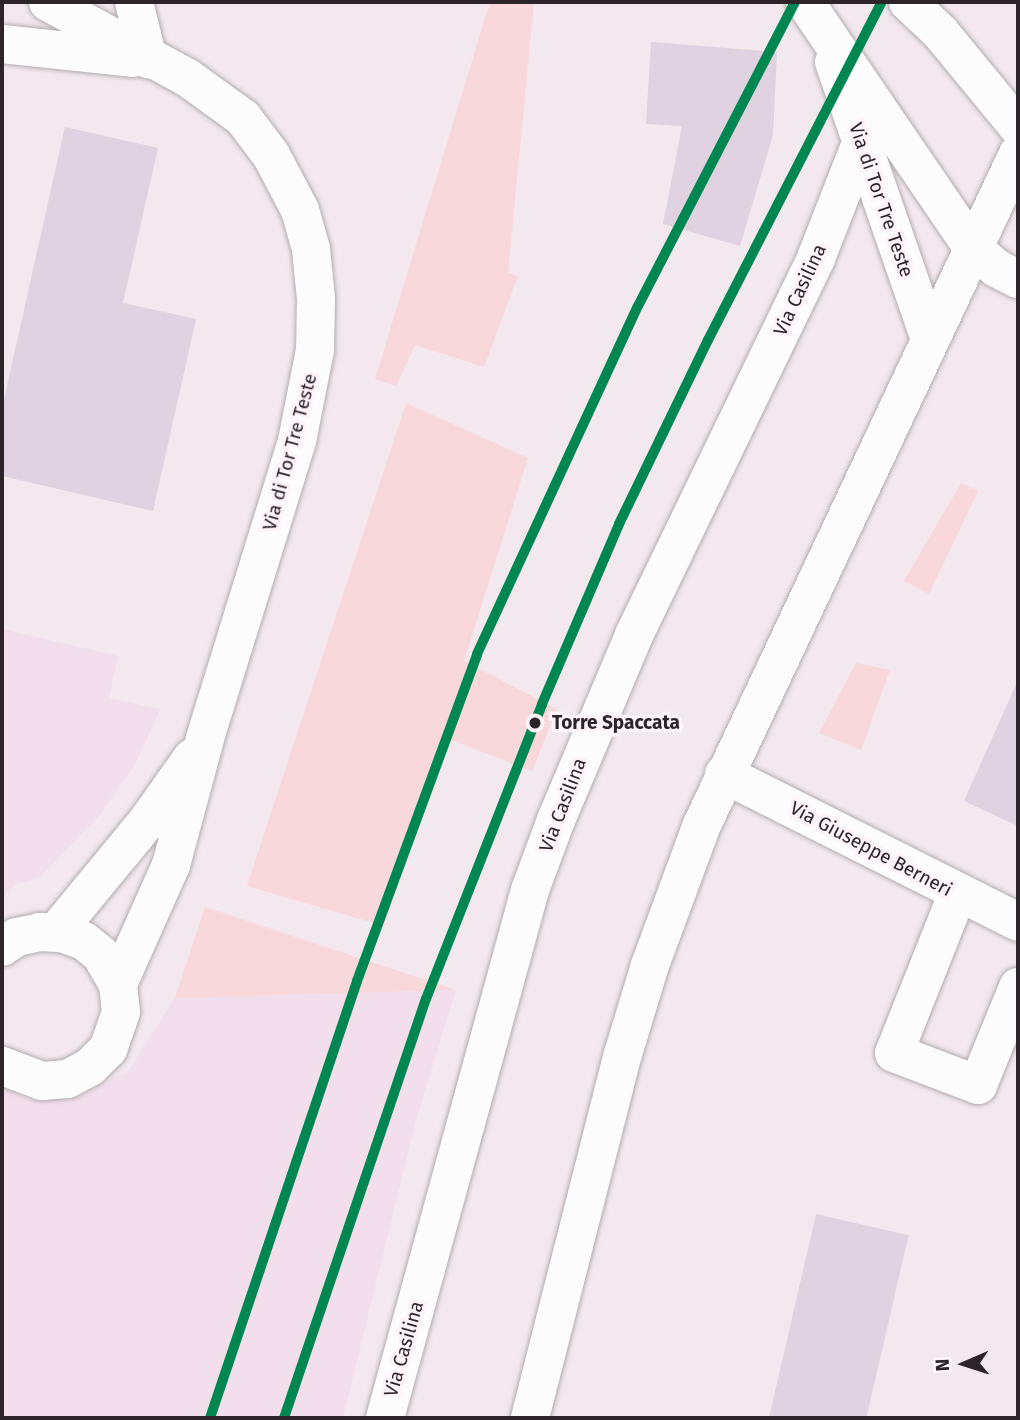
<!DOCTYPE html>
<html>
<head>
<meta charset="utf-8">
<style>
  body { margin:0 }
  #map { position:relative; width:1020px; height:1420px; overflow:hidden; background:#f2e8ee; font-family:"Fira Sans",sans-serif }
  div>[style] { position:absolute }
  .built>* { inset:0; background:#f3dfeb }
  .green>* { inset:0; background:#f9d8db }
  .building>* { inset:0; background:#e0d2e0; transform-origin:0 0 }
  .roads { filter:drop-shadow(0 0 2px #b3acb0) drop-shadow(0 0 2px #b3acb0) }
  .minor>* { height:38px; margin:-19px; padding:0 19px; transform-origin:19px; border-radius:19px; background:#fdfcfc }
  .tertiary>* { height:38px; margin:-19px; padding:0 19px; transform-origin:19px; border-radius:19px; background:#fdfcfc }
  .secondary>* { height:38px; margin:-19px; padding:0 19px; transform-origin:19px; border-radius:19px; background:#fdfcfc }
  .metro-1>* { height:10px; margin:-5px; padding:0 5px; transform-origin:5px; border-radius:5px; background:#008751 }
  .dots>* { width:19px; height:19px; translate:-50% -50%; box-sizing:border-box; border:4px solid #fff3fa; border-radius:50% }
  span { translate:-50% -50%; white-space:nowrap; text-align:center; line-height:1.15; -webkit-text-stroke:7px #fff3fa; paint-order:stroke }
  .street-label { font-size:19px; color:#2c2429 }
  .stop-label { font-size:19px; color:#2c2429; font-weight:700 }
  .left { translate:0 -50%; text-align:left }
  .frame { position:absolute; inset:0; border:4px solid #2c2429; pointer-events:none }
  .north { position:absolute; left:929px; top:1329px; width:70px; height:70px; -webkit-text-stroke:5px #fff3fa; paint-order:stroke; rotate:267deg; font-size:19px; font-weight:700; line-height:28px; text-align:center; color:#2c2429 }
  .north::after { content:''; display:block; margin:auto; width:24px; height:32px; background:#2c2429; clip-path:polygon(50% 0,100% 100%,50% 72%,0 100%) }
</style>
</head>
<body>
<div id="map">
  <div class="built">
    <i style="clip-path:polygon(2px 629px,118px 656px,109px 698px,160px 709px,136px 763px,99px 816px,38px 879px,16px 884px,2px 899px)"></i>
    <i style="clip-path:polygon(456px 990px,416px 1120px,343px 1418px,2px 1418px,2px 1086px,27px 1099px,83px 1094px,129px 1070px,175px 998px)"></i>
  </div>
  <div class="green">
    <i style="clip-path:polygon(490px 2px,534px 2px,508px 273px,518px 276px,484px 367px,415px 345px,396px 386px,375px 379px)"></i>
    <i style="clip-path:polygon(406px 403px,528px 458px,464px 661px,557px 709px,532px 771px,446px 738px,384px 926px,247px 886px)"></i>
    <i style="clip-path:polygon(961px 483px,978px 491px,929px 594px,904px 581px)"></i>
    <i style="clip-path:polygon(856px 663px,890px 670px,861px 750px,819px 733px)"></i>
    <i style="clip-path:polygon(205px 907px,456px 990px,175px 998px)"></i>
  </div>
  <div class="building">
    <i style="clip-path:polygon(651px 42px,777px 52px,773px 135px,740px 246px,663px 224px,682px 126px,646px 124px)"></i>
    <i style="clip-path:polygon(65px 127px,158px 148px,123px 303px,196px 319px,153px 511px,2px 476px,2px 408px)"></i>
    <i style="clip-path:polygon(1018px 680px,1018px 826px,964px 801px)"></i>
    <i style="left:816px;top:1214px;width:95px;height:209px;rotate:13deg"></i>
  </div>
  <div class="roads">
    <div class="minor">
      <i style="left:48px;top:2px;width:159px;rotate:28.5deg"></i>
      <i style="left:188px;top:78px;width:68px;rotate:36deg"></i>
      <i style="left:243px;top:118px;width:46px;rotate:52.9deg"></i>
      <i style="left:271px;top:155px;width:62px;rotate:62.2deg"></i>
      <i style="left:300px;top:210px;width:41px;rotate:74.2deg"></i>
      <i style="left:311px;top:249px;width:50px;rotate:84.3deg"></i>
      <i style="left:316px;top:299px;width:51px;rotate:91.1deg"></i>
      <i style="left:315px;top:350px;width:93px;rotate:101.2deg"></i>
      <i style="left:297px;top:441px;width:312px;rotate:107.2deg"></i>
      <i style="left:205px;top:739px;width:131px;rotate:105.1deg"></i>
      <i style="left:171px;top:865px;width:130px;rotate:114deg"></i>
      <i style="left:134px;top:2px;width:59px;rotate:76.2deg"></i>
      <i style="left:2px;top:44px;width:131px;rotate:6.1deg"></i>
      <i style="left:724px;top:774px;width:329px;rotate:26.7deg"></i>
      <i style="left:957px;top:895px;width:170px;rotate:111.7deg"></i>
      <i style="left:894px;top:1053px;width:90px;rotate:20.9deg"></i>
      <i style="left:978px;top:1085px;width:106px;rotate:-67.8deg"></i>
      <i style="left:56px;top:932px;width:141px;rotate:-50.5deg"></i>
      <i style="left:146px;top:823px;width:80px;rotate:-54.7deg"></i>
      <i style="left:2px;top:947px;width:18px;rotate:-34deg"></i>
      <i style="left:17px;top:937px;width:24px;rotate:-12deg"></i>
      <i style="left:40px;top:932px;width:22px;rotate:3deg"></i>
      <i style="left:62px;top:933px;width:23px;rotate:20deg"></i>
      <i style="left:84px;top:941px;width:22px;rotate:39deg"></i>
      <i style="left:101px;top:955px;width:34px;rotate:60deg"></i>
      <i style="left:118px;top:984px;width:28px;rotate:84deg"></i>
      <i style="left:121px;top:1012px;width:39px;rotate:109deg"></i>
      <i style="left:108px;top:1049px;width:25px;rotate:135deg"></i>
      <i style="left:90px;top:1067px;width:26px;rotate:152deg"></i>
      <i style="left:67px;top:1079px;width:25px;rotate:175deg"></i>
      <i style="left:42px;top:1081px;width:43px;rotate:-159.4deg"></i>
      <i style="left:385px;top:1418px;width:548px;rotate:-74.64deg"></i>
      <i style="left:530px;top:890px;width:75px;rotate:-69.6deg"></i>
      <i style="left:556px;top:820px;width:201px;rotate:-67.1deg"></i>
      <i style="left:634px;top:635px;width:419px;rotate:-64.2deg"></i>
      <i style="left:816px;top:258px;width:120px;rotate:-68.6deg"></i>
    </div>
    <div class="tertiary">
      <i style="left:805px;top:2px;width:297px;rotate:55.7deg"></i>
      <i style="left:972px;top:247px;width:32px;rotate:41deg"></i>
      <i style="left:996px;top:268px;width:25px;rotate:27deg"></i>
      <i style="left:908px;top:2px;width:44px;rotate:43.2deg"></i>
      <i style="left:940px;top:32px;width:123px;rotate:50.6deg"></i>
      <i style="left:834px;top:62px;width:291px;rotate:70.9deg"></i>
    </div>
    <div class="secondary">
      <i style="left:530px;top:1418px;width:376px;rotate:-75.7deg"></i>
      <i style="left:623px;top:1054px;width:93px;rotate:-73.1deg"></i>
      <i style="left:650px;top:965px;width:147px;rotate:-69.7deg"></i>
      <i style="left:701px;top:827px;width:744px;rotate:-64.78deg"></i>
    </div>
  </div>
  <div class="metro-1">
    <i style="left:210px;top:1418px;width:461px;rotate:-71.4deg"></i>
    <i style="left:357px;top:981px;width:348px;rotate:-69.8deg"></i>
    <i style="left:477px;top:654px;width:383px;rotate:-65.2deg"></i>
    <i style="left:638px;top:306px;width:342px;rotate:-62.7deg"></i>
    <i style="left:284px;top:1418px;width:442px;rotate:-71.3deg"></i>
    <i style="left:426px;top:999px;width:317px;rotate:-68.5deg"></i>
    <i style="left:542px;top:704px;width:196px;rotate:-66.8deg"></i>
    <i style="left:619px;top:524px;width:204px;rotate:-64.2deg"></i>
    <i style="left:708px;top:340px;width:380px;rotate:-62.8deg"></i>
  </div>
  <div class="dots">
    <i style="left:535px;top:723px;background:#2c2429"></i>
  </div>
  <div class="street-label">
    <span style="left:881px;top:200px;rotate:71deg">Via di Tor Tre Teste</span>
    <span style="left:800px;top:290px;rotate:-65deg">Via Casilina</span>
    <span style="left:290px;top:452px;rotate:-75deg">Via di Tor Tre Teste</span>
    <span style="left:563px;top:805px;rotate:-69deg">Via Casilina</span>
    <span style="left:871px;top:849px;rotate:28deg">Via Giuseppe Berneri</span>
    <span style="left:404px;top:1349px;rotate:-74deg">Via Casilina</span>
  </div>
  <div class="stop-label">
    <span class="left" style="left:552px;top:723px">Torre Spaccata</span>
  </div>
  <div class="frame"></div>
  <div class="north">N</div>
</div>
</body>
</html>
